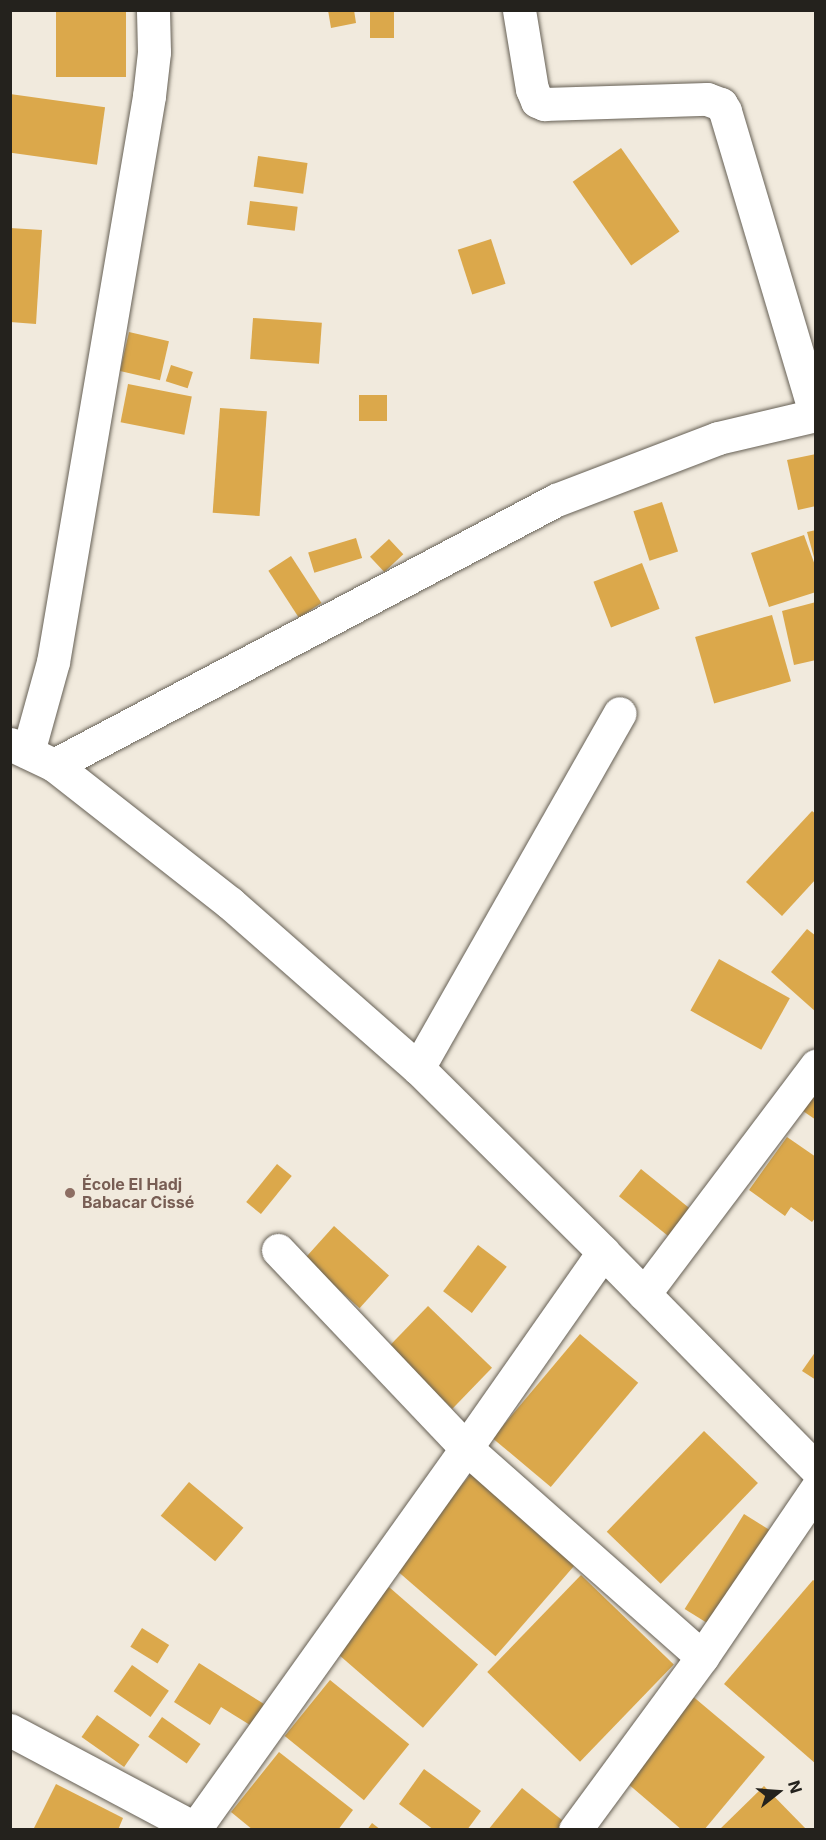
<!DOCTYPE html>
<html>
<head>
<meta charset="utf-8">
<style>
  body { margin:0 }
  #map { position:relative; width:826px; height:1840px; overflow:hidden; background:#f1eadd; font-family:Inter,sans-serif }
  div>[style] { position:absolute }
  .building>* { inset:0; background:#dba84b; transform-origin:0 0 }
  .roads { filter:drop-shadow(0 0 2px #666055) drop-shadow(0 0 2px #666055) }
  .minor>* { height:33px; margin:-16.5px; padding:0 16.5px; transform-origin:16.5px; border-radius:16.5px; background:#fff }
  .dots>* { width:16px; height:16px; translate:-50% -50%; box-sizing:border-box; border:3px solid #f1eadd; border-radius:50% }
  span { translate:-50% -50%; white-space:nowrap; text-align:center; line-height:1.15; -webkit-text-stroke:4.5px #f1eadd; paint-order:stroke }
  .education-label { font-size:16px; color:#785e54; font-weight:700 }
  .left { translate:0 -50%; text-align:left }
  .frame { position:absolute; inset:0; border:12px solid #24221d; pointer-events:none }
  .north { position:absolute; left:748px; top:1762px; width:60px; height:60px; -webkit-text-stroke:4px #f1eadd; paint-order:stroke; rotate:73deg; font-size:16px; font-weight:700; line-height:24px; text-align:center; color:#24221d }
  .north::after { content:''; display:block; margin:auto; width:21px; height:27px; background:#24221d; clip-path:polygon(50% 0,100% 100%,50% 72%,0 100%) }
</style>
</head>
<body>
<div id="map">
  <div class="building">
    <i style="left:56px;top:10px;width:70px;height:67px"></i>
    <i style="clip-path:polygon(328px 10px,354px 10px,356px 23px,331px 28px)"></i>
    <i style="left:370px;top:10px;width:24px;height:28px"></i>
    <i style="left:10px;top:94px;width:96px;height:58px;rotate:8deg"></i>
    <i style="left:621px;top:148px;width:102px;height:59px;rotate:55deg"></i>
    <i style="left:258px;top:156px;width:50px;height:31px;rotate:8deg"></i>
    <i style="left:250px;top:201px;width:48px;height:24px;rotate:7deg"></i>
    <i style="clip-path:polygon(10px 228px,42px 230px,36px 324px,10px 322px)"></i>
    <i style="left:491px;top:239px;width:47px;height:35px;rotate:72deg"></i>
    <i style="left:253px;top:318px;width:69px;height:41px;rotate:4deg"></i>
    <i style="left:129px;top:332px;width:41px;height:40px;rotate:13deg"></i>
    <i style="left:171px;top:365px;width:23px;height:17px;rotate:18deg"></i>
    <i style="left:128px;top:384px;width:65px;height:39px;rotate:11deg"></i>
    <i style="left:359px;top:395px;width:28px;height:26px"></i>
    <i style="left:220px;top:408px;width:47px;height:105px;rotate:4deg"></i>
    <i style="clip-path:polygon(816px 454px,816px 506px,798px 510px,787px 460px)"></i>
    <i style="left:662px;top:502px;width:52px;height:30px;rotate:72deg"></i>
    <i style="clip-path:polygon(816px 530px,816px 561px,815px 561px,807px 532px)"></i>
    <i style="clip-path:polygon(804px 535px,816px 568px,816px 592px,769px 607px,751px 553px)"></i>
    <i style="left:356px;top:538px;width:21px;height:50px;rotate:73deg"></i>
    <i style="left:389px;top:539px;width:21px;height:26px;rotate:47deg"></i>
    <i style="left:291px;top:556px;width:56px;height:27px;rotate:57deg"></i>
    <i style="left:642px;top:563px;width:49px;height:52px;rotate:69deg"></i>
    <i style="clip-path:polygon(816px 602px,816px 660px,794px 665px,782px 611px)"></i>
    <i style="left:772px;top:615px;width:69px;height:80px;rotate:74deg"></i>
    <i style="clip-path:polygon(812px 811px,816px 814px,816px 879px,782px 916px,746px 882px)"></i>
    <i style="clip-path:polygon(807px 929px,816px 936px,816px 1012px,771px 972px)"></i>
    <i style="left:719px;top:959px;width:81px;height:59px;rotate:29deg"></i>
    <i style="clip-path:polygon(816px 1093px,816px 1120px,803px 1111px)"></i>
    <i style="clip-path:polygon(787px 1137px,816px 1157px,816px 1217px,812px 1222px,791px 1207px,785px 1216px,749px 1190px)"></i>
    <i style="left:277px;top:1164px;width:19px;height:49px;rotate:39deg"></i>
    <i style="left:641px;top:1169px;width:70px;height:35px;rotate:39deg"></i>
    <i style="left:334px;top:1226px;width:74px;height:44px;rotate:42deg"></i>
    <i style="left:478px;top:1245px;width:36px;height:58px;rotate:37deg"></i>
    <i style="left:428px;top:1306px;width:89px;height:57px;rotate:44deg"></i>
    <i style="left:580px;top:1334px;width:76px;height:136px;rotate:40deg"></i>
    <i style="clip-path:polygon(816px 1351px,816px 1380px,802px 1371px)"></i>
    <i style="left:704px;top:1431px;width:75px;height:140px;rotate:44deg"></i>
    <i style="left:472px;top:1473px;width:138px;height:123px;rotate:41deg"></i>
    <i style="left:189px;top:1482px;width:71px;height:44px;rotate:40deg"></i>
    <i style="left:744px;top:1514px;width:36px;height:112px;rotate:32deg"></i>
    <i style="left:581px;top:1575px;width:129px;height:135px;rotate:44deg"></i>
    <i style="clip-path:polygon(813px 1580px,816px 1582px,816px 1764px,724px 1684px)"></i>
    <i style="left:389px;top:1587px;width:118px;height:84px;rotate:41deg"></i>
    <i style="left:142px;top:1628px;width:32px;height:22px;rotate:32deg"></i>
    <i style="clip-path:polygon(199px 1663px,264px 1704px,250px 1725px,221px 1707px,210px 1725px,174px 1702px)"></i>
    <i style="left:132px;top:1665px;width:45px;height:32px;rotate:35deg"></i>
    <i style="left:330px;top:1680px;width:102px;height:72px;rotate:39deg"></i>
    <i style="clip-path:polygon(690px 1694px,765px 1757px,704px 1830px,682px 1830px,620px 1777px)"></i>
    <i style="left:97px;top:1715px;width:52px;height:27px;rotate:35deg"></i>
    <i style="left:162px;top:1717px;width:47px;height:24px;rotate:35deg"></i>
    <i style="clip-path:polygon(279px 1752px,353px 1810px,338px 1830px,253px 1830px,231px 1812px)"></i>
    <i style="clip-path:polygon(424px 1769px,481px 1811px,467px 1830px,434px 1830px,399px 1804px)"></i>
    <i style="clip-path:polygon(56px 1784px,123px 1818px,118px 1830px,33px 1830px)"></i>
    <i style="clip-path:polygon(764px 1786px,807px 1830px,719px 1830px)"></i>
    <i style="clip-path:polygon(522px 1788px,567px 1824px,563px 1830px,488px 1830px)"></i>
    <i style="clip-path:polygon(372px 1823px,381px 1830px,367px 1830px)"></i>
  </div>
  <div class="roads">
    <div class="minor">
      <i style="left:519px;top:10px;width:80px;rotate:80.7deg"></i>
      <i style="left:532px;top:89px;width:13px;rotate:67deg"></i>
      <i style="left:537px;top:101px;width:8px;rotate:23deg"></i>
      <i style="left:544px;top:104px;width:163px;rotate:-1.8deg"></i>
      <i style="left:707px;top:99px;width:15px;rotate:20deg"></i>
      <i style="left:721px;top:104px;width:8px;rotate:60deg"></i>
      <i style="left:725px;top:111px;width:318px;rotate:73.4deg"></i>
      <i style="left:10px;top:744px;width:49px;rotate:25.5deg"></i>
      <i style="left:54px;top:765px;width:224px;rotate:38.1deg"></i>
      <i style="left:230px;top:903px;width:250px;rotate:41.3deg"></i>
      <i style="left:418px;top:1068px;width:261px;rotate:44.8deg"></i>
      <i style="left:603px;top:1252px;width:304px;rotate:45.5deg"></i>
      <i style="left:28px;top:752px;width:93px;rotate:-74.5deg"></i>
      <i style="left:53px;top:662px;width:574px;rotate:-80.37deg"></i>
      <i style="left:149px;top:96px;width:44px;rotate:-83.5deg"></i>
      <i style="left:154px;top:52px;width:42px;rotate:-91.4deg"></i>
      <i style="left:54px;top:765px;width:568px;rotate:-27.83deg"></i>
      <i style="left:556px;top:500px;width:173px;rotate:-20.9deg"></i>
      <i style="left:718px;top:438px;width:101px;rotate:-13.2deg"></i>
      <i style="left:418px;top:1068px;width:408px;rotate:-60.4deg"></i>
      <i style="left:278px;top:1250px;width:273px;rotate:46.5deg"></i>
      <i style="left:466px;top:1448px;width:315px;rotate:41.5deg"></i>
      <i style="left:644px;top:1294px;width:286px;rotate:-53deg"></i>
      <i style="left:10px;top:1730px;width:213px;rotate:28deg"></i>
      <i style="left:194px;top:1830px;width:469px;rotate:-54.5deg"></i>
      <i style="left:466px;top:1448px;width:239px;rotate:-55deg"></i>
      <i style="left:575px;top:1830px;width:215px;rotate:-53.7deg"></i>
      <i style="left:702px;top:1657px;width:203px;rotate:-55.8deg"></i>
    </div>
  </div>
  <div class="dots">
    <i style="left:70px;top:1193px;background:#8d6e63"></i>
  </div>
  <div class="education-label">
    <span class="left" style="left:82px;top:1193px">École El Hadj<br>Babacar Cissé</span>
  </div>
  <div class="frame"></div>
  <div class="north">N</div>
</div>
</body>
</html>
